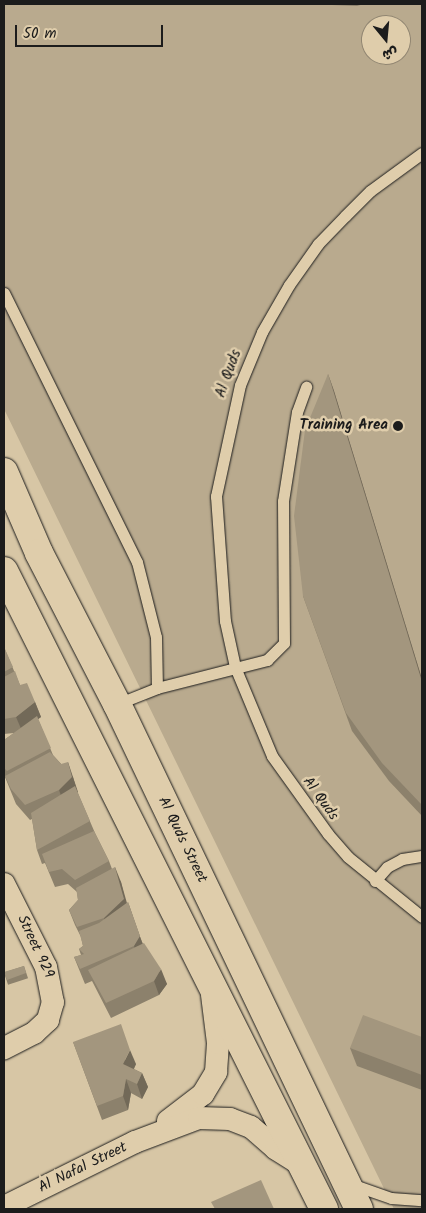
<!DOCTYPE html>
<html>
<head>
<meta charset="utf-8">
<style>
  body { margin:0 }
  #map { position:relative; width:426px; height:1213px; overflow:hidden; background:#d7c6a5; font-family:Kalam,"Playpen Sans Arabic",sans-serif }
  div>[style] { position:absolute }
  .green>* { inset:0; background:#b9aa8e }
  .roads { filter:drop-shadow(0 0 1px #1c1c1c) drop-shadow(0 0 1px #1c1c1c) }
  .service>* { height:11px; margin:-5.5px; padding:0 5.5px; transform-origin:5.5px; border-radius:5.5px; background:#dfcdab }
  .minor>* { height:22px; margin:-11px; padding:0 11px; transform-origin:11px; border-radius:11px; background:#dfcdab }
  .tertiary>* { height:28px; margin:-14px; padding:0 14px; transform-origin:14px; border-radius:14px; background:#dfcdab }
  .wall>* { inset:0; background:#8c816c; transform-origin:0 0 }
  .shaded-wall>* { inset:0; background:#726958 }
  .building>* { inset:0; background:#a3967e }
  .dots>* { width:14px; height:14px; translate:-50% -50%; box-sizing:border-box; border:2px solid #dfcdab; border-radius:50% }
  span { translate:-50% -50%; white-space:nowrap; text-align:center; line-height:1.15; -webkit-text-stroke:5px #dfcdab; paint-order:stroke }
  .street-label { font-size:15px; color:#1c1c1c }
  .poi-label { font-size:15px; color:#1c1c1c; font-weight:700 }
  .right { translate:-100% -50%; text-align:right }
  .frame { position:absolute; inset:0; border:5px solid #1c1c1c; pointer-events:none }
  .north { position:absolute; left:361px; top:15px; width:50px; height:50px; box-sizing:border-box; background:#dfcdab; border:1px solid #918672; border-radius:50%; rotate:163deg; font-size:14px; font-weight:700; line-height:20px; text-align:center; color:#1c1c1c }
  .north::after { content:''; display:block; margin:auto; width:18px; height:22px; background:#1c1c1c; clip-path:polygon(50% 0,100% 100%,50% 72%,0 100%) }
  .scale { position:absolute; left:15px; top:25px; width:148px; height:22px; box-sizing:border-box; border:2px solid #1c1c1c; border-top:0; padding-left:6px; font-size:15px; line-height:18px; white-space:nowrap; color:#1c1c1c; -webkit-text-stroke:4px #dfcdab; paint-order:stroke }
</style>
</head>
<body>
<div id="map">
  <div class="green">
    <i style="clip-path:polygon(evenodd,4px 4px,422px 4px,422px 1209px,394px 1209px,4px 409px,4px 4px,371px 25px,401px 25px,401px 55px,371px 55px,371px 25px)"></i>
  </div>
  <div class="roads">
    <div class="service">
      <i style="left:422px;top:153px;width:64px;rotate:143.8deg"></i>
      <i style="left:370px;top:191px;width:35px;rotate:135deg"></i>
      <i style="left:345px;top:216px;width:39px;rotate:134deg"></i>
      <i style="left:318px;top:244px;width:50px;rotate:125.3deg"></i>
      <i style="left:289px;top:285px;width:54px;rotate:119.9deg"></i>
      <i style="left:262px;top:332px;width:57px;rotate:112.5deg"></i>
      <i style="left:240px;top:385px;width:114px;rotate:102.2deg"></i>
      <i style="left:216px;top:496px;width:125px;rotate:85.9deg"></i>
      <i style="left:225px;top:621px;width:47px;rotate:77.7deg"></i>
      <i style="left:235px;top:667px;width:96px;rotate:67.4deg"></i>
      <i style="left:272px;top:756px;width:96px;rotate:54.3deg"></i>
      <i style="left:328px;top:834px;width:30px;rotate:49deg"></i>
      <i style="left:348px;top:857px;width:95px;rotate:39deg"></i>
      <i style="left:4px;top:293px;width:300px;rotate:63.7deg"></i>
      <i style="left:137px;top:562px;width:77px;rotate:75.8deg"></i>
      <i style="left:156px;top:637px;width:51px;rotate:88.9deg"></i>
      <i style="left:117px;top:704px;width:43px;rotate:-21.8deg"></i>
      <i style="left:157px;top:688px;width:114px;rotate:-14.3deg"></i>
      <i style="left:267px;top:660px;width:24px;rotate:-45deg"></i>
      <i style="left:284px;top:643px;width:142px;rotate:-90.4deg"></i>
      <i style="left:283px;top:501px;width:90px;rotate:-81.1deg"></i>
      <i style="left:297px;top:412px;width:27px;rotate:-70deg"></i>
      <i style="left:375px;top:881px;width:18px;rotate:-49deg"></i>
      <i style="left:387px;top:867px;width:17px;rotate:-28deg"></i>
      <i style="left:402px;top:859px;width:20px;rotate:-9deg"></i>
      <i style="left:351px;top:1184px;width:42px;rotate:19.3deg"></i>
      <i style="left:391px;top:1198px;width:31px;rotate:4deg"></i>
    </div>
    <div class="minor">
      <i style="left:4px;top:884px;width:93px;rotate:63.2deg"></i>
      <i style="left:46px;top:967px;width:36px;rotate:79deg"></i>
      <i style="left:53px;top:1002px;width:19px;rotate:106deg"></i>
      <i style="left:48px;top:1020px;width:19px;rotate:137deg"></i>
      <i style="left:34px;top:1033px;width:34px;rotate:153deg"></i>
      <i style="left:168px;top:1121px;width:44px;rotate:-37.6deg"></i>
      <i style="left:203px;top:1094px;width:26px;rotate:-59deg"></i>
      <i style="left:216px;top:1072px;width:29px;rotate:-86deg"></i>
      <i style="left:218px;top:1043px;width:48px;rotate:-97.1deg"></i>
      <i style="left:4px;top:1207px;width:146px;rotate:-26.4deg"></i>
      <i style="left:135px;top:1142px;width:68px;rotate:-20.6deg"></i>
      <i style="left:199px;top:1118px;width:31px;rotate:2deg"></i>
      <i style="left:230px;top:1119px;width:22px;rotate:21deg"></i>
      <i style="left:251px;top:1127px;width:33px;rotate:41deg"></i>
      <i style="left:276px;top:1149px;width:31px;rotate:32deg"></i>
    </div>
    <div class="tertiary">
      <i style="left:4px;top:472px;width:88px;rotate:66.6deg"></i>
      <i style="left:39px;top:553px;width:170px;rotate:62.7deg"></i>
      <i style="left:117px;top:704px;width:560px;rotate:64.4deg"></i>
      <i style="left:4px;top:571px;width:714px;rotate:63.36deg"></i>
    </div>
  </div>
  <div class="wall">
    <i style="clip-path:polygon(328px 4px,364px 4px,357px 6px,332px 5px)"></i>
    <i style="clip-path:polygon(328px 374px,334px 391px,422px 679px,422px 816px,389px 781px,352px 731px,303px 596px)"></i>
    <i style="clip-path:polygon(4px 647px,20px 685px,35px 702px,41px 717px,38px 719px,53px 755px,73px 777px,77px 791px,95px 833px,109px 861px,112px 869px,121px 882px,126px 903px,143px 944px,167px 984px,159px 995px,111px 1018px,92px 981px,85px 984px,74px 957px,81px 955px,79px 949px,83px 946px,81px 937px,75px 925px,69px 910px,78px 900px,77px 892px,68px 884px,55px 887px,45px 863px,42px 864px,37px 850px,32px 819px,30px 820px,16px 804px,5px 777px,4px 776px,4px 740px,14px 733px,4px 734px)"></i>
    <i style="left:24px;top:966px;width:13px;height:21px;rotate:72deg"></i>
    <i style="clip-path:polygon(422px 1037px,422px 1090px,357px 1066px,350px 1048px)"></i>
    <i style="clip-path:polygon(73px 1042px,136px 1064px,134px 1069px,142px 1073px,148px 1087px,142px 1099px,131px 1093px,128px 1110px,102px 1120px)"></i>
  </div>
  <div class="shaded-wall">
    <i style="clip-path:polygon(328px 374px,334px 391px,422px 679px,422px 682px)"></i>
    <i style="clip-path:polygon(35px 702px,41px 717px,22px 731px,16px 717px)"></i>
    <i style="clip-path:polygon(68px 762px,78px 792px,64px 804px,59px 790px)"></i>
    <i style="clip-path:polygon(115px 867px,121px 882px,130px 914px,109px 932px,104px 918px)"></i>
    <i style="clip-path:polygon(128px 902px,145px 951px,139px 961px,134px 946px)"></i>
    <i style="clip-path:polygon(161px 969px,167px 984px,159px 995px,154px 981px)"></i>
    <i style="clip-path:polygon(130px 1050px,136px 1064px,129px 1078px,123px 1064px)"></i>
    <i style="clip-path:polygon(142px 1073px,148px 1087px,142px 1099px,137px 1084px)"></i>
    <i style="clip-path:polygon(126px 1079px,131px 1093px,128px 1110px,123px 1096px)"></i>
  </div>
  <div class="building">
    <i style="clip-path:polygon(328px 374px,422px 682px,422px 805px,382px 763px,346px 713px,303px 596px,294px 516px,305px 430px)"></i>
    <i style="clip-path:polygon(4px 647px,13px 667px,4px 672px)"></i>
    <i style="clip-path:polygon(15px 671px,20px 685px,27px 683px,35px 702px,16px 717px,4px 719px,4px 677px)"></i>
    <i style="clip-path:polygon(37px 716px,51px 748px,7px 771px,4px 768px,4px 740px)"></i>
    <i style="clip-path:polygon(50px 752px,61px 764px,68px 762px,72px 777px,59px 790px,25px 805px,11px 789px,5px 776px)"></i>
    <i style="clip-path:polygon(75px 786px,90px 821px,37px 850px,31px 813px)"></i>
    <i style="clip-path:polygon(94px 831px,109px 861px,75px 880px,62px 869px,49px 872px,42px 854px)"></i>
    <i style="clip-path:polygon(115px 867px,124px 899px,104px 918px,77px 927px,69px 910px,78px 900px,76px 888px)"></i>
    <i style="clip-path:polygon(128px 902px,140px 936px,134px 946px,80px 969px,74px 957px,84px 954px,79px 949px,83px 946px,79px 931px,99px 923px)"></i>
    <i style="clip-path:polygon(144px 943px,161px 969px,154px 981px,106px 1003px,88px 970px)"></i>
    <i style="clip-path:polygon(24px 966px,26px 973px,7px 980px,4px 972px)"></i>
    <i style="clip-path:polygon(363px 1015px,422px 1037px,422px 1075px,350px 1048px)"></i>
    <i style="clip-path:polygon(121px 1024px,130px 1050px,123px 1064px,142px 1073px,137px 1084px,126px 1079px,123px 1096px,97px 1106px,73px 1042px)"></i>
    <i style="clip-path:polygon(261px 1180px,274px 1209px,215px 1209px,211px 1202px)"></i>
  </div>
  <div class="dots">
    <i style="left:398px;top:426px;background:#1c1c1c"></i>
  </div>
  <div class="street-label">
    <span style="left:229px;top:374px;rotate:-70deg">Al Quds</span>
    <span style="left:320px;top:799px;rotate:54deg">Al Quds</span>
    <span style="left:182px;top:840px;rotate:64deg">Al Quds Street</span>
    <span style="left:35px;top:947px;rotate:65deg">Street 929</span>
    <span style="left:83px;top:1168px;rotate:-26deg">Al Nafal Street</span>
  </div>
  <div class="poi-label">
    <span class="right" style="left:388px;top:426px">Training Area</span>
  </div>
  <div class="frame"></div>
  <div class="north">ش</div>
  <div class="scale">50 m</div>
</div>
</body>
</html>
